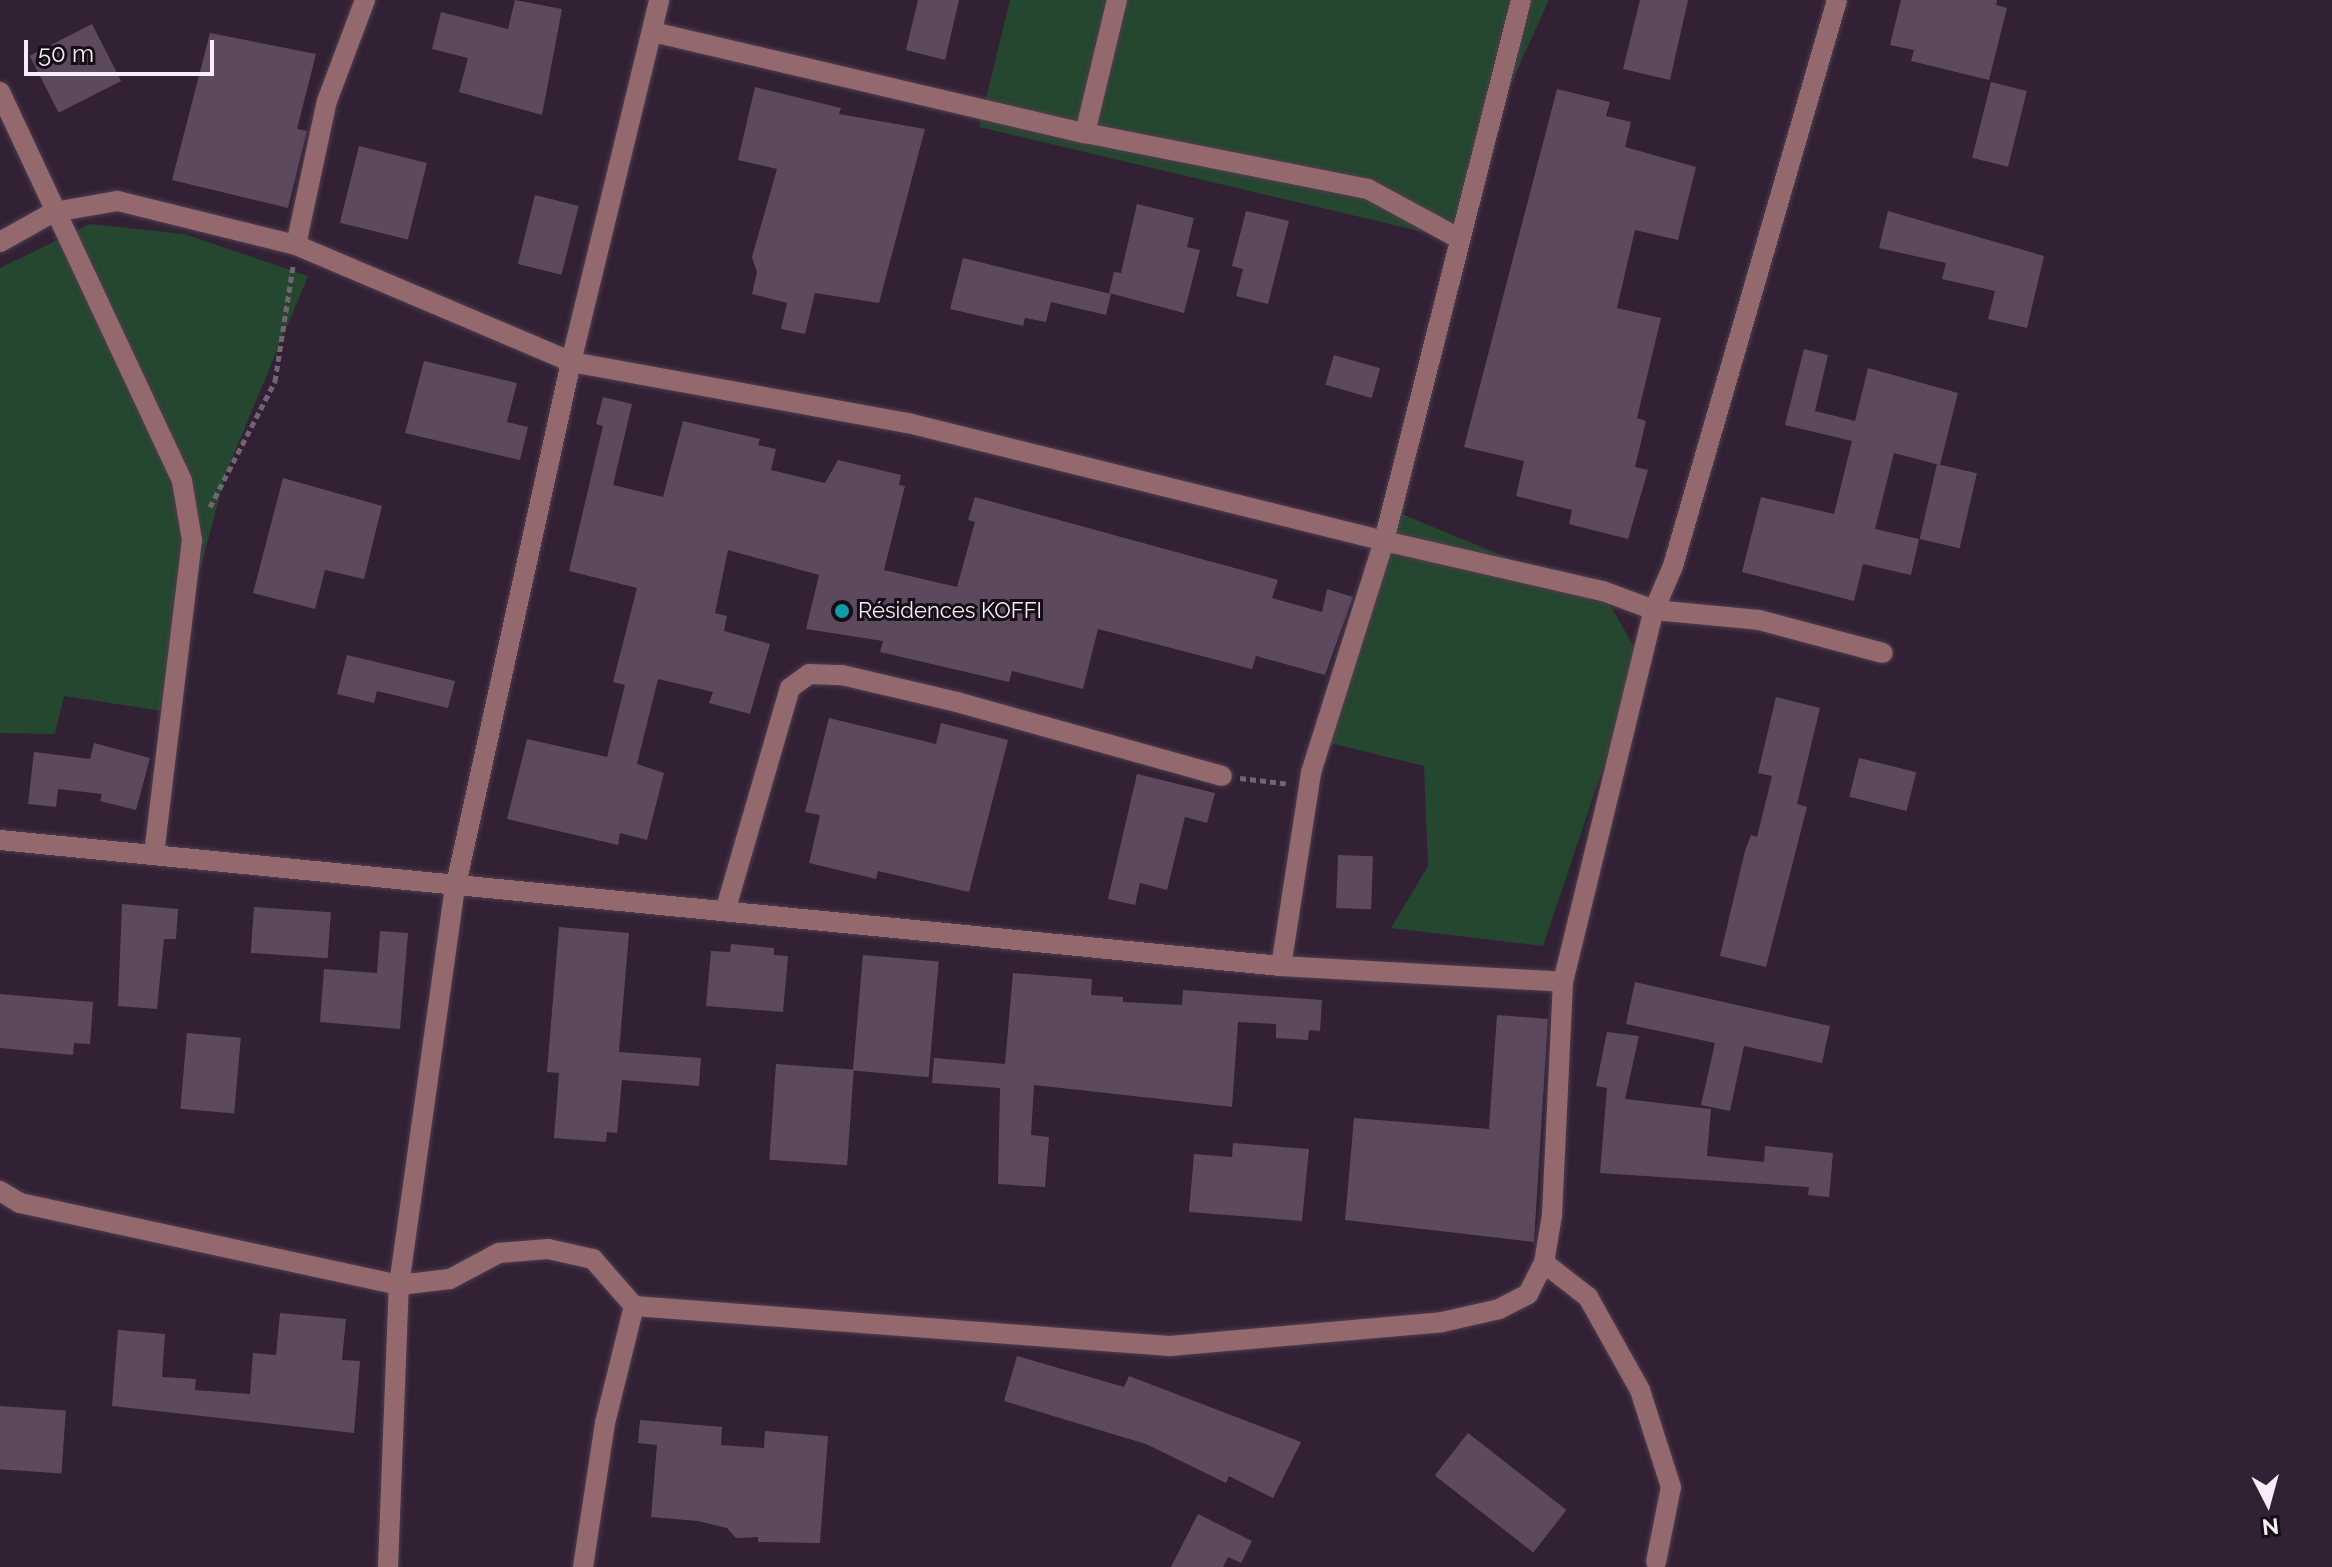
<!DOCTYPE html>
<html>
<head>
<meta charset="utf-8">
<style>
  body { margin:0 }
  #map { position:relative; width:2332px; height:1567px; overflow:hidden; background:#322134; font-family:Raleway,sans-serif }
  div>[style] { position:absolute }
  .green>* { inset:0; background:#25462f }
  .building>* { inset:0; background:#5c495e; transform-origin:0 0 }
  .path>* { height:5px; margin-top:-2.5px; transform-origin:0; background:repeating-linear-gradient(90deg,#736475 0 6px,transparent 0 10px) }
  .roads { filter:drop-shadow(0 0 2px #4e3d4f) drop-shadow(0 0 2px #4e3d4f) }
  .minor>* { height:20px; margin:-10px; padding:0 10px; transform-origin:10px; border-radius:10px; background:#94696e }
  .dots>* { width:22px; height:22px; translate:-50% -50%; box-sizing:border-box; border:4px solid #160e16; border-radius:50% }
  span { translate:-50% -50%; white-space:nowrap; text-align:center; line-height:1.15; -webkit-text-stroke:6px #160e16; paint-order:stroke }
  .poi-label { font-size:22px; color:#f8ecf8 }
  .left { translate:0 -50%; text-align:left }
  .north { position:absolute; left:2228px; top:1463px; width:80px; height:80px; -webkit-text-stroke:6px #160e16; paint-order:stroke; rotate:174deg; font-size:22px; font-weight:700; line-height:32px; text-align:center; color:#f8ecf8 }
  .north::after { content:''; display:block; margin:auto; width:28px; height:36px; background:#f8ecf8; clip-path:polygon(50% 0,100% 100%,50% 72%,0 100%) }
  .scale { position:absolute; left:24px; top:40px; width:190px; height:36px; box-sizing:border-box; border:4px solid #f8ecf8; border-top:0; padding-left:10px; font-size:24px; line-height:28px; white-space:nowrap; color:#f8ecf8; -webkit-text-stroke:6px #160e16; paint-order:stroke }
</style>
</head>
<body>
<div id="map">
  <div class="green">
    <i style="clip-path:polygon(1010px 0,1549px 0,1495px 119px,1462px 241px,979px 127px)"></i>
    <i style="clip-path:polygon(90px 224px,184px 234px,308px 276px,226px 473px,162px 711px,64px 696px,55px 734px,0 733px,0 268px)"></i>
    <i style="clip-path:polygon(1392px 510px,1607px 599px,1640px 658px,1543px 946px,1391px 928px,1428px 866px,1424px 766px,1330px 743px)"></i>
  </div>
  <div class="building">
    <i style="clip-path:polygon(515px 0,562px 9px,542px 115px,459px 92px,468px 58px,432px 49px,441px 12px,508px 29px)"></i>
    <i style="clip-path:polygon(918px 0,959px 0,945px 60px,906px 50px)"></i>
    <i style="clip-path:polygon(1640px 0,1688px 0,1670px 80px,1623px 69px)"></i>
    <i style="clip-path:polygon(1901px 0,1997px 0,1996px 5px,2007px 8px,1989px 80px,1911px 61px,1914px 50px,1890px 45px)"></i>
    <i style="left:92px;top:24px;width:64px;height:70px;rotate:63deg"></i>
    <i style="clip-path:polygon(210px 33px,316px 54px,297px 129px,307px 131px,288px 208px,172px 180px)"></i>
    <i style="left:1991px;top:82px;width:37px;height:78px;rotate:14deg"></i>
    <i style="clip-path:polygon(755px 87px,841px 108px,839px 114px,925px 129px,879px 303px,815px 293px,805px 334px,781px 329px,787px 303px,752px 294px,757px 272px,752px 257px,777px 169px,738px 160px)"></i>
    <i style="clip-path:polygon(1557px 89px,1610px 102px,1606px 116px,1631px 122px,1625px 147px,1696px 167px,1678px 240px,1635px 230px,1617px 308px,1661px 318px,1637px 418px,1646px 421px,1635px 467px,1648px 470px,1628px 539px,1569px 524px,1572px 510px,1516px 496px,1524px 461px,1464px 447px)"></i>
    <i style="left:359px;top:146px;width:70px;height:79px;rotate:14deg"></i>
    <i style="left:535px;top:195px;width:45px;height:71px;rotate:14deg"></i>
    <i style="clip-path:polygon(1137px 204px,1194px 218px,1187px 247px,1200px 250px,1184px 313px,1109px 293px,1114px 272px,1121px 273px)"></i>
    <i style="clip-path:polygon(1246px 211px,1289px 221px,1268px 304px,1236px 296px,1243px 269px,1232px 266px)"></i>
    <i style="clip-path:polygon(1888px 211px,2044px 256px,2027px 328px,1988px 319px,1995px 291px,1942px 279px,1946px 263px,1879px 248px)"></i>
    <i style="clip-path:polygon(963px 258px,1111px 294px,1106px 315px,1051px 302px,1046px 322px,1025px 318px,1023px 326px,950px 309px)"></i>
    <i style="clip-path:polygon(1804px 349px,1828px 355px,1815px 411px,1855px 421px,1868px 368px,1958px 393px,1940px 465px,1894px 453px,1875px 529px,1919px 539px,1911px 575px,1863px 564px,1854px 601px,1742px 572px,1761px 497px,1834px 514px,1852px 441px,1785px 425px)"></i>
    <i style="left:1334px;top:355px;width:48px;height:31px;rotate:16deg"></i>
    <i style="clip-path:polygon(424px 361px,517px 383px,507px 422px,528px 427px,520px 460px,405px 433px)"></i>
    <i style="clip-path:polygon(603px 397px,632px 404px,613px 485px,663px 497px,683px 421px,760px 439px,758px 445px,776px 449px,771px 470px,825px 483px,838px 460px,901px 475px,899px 485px,905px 486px,884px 570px,957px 587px,975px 522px,968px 520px,975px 497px,1278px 580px,1272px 598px,1322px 612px,1327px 589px,1353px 597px,1325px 675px,1256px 656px,1252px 669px,1098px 629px,1083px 689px,1012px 671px,1009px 682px,880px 652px,883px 641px,806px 629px,819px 575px,728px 550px,715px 613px,727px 616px,724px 631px,770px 644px,750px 714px,709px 703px,713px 692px,658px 679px,637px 764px,664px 773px,647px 840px,620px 833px,618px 845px,507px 819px,527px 739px,607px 757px,625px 685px,613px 682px,637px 588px,569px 571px,603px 426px,596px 424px)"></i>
    <i style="left:1937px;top:464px;width:41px;height:77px;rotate:13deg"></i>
    <i style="clip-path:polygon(283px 478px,382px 506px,364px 579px,325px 570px,315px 609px,253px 593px)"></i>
    <i style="clip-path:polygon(347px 655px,455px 681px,448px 708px,377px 691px,374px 703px,337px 694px)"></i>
    <i style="clip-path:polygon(1776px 697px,1820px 708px,1797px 804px,1807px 807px,1766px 967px,1720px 956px,1745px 851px,1751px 835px,1757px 837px,1772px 776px,1758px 773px)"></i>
    <i style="clip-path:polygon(829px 718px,936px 744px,941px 723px,1008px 740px,969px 892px,878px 871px,876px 879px,809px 863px,820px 815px,805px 812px)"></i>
    <i style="clip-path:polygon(94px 743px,150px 758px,136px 810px,100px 801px,102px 794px,58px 789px,56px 807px,28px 804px,34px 752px,90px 759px)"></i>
    <i style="left:1859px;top:758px;width:59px;height:40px;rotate:14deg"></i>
    <i style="clip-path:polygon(1137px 774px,1215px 793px,1207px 823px,1185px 817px,1167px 890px,1140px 883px,1135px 905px,1108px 899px)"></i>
    <i style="left:1338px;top:855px;width:35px;height:53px;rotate:2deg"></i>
    <i style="clip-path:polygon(122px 904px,178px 909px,176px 939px,164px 939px,157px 1009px,118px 1006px)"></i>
    <i style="left:254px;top:907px;width:77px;height:46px;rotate:4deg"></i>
    <i style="clip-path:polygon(559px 927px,629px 933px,619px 1052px,701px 1058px,699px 1086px,622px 1080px,617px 1133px,607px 1132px,606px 1142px,554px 1138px,559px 1073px,547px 1072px)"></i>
    <i style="clip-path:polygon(380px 931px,408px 933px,400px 1029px,320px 1022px,324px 969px,377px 973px)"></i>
    <i style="clip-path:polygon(731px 944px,774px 948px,774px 955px,788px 956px,783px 1012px,706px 1006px,711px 951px,730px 952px)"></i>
    <i style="left:863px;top:955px;width:76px;height:116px;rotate:5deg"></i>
    <i style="clip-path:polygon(1013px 973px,1092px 979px,1091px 995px,1123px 997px,1123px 1002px,1182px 1005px,1183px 990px,1322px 1000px,1320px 1031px,1309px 1030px,1308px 1040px,1276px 1038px,1276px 1024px,1238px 1022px,1232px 1107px,1034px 1085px,1031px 1135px,1049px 1137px,1045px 1187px,998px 1184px,1000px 1088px,932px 1083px,934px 1058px,1005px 1064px)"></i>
    <i style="clip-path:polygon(1635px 982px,1830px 1026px,1822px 1063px,1744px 1046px,1730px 1111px,1701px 1105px,1715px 1043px,1626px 1024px)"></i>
    <i style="clip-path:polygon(0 994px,93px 1002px,90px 1044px,74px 1043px,73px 1055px,0 1048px)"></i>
    <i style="clip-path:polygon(1497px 1015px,1548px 1019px,1534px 1242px,1345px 1220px,1354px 1118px,1489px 1129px)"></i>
    <i style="clip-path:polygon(1607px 1032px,1639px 1036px,1625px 1099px,1711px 1109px,1707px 1156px,1764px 1162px,1765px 1146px,1833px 1153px,1829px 1197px,1808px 1195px,1809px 1187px,1600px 1173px,1607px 1088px,1596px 1086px)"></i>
    <i style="left:187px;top:1033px;width:54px;height:76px;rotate:5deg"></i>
    <i style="left:776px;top:1064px;width:78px;height:96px;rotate:4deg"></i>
    <i style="clip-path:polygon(1233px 1143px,1309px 1149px,1302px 1221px,1189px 1212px,1194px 1154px,1232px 1157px)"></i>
    <i style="clip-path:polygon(280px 1313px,346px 1319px,342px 1360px,360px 1361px,354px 1433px,112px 1406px,118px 1330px,165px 1334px,162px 1377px,196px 1379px,195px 1390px,250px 1394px,253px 1353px,276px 1355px)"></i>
    <i style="clip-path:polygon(1017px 1356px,1124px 1387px,1129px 1376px,1301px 1442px,1273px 1498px,1229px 1476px,1226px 1483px,1146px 1444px,1004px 1401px)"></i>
    <i style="left:0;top:1406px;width:66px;height:63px;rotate:4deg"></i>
    <i style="clip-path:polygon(640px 1420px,722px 1427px,721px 1445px,764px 1448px,765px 1431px,828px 1436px,820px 1543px,758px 1542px,758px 1537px,736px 1538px,727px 1528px,698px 1521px,651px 1517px,657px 1445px,638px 1443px)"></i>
    <i style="left:1468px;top:1433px;width:125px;height:54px;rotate:38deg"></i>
    <i style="clip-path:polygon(1198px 1514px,1252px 1541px,1241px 1563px,1228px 1557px,1223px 1567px,1171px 1567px)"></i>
  </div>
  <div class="path">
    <i style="left:210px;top:507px;width:142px;rotate:-62.7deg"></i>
    <i style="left:275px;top:381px;width:116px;rotate:-81.1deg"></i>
    <i style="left:1240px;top:778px;width:50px;rotate:6.8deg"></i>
  </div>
  <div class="roads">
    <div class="minor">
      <i style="left:1521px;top:0;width:558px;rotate:104.21deg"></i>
      <i style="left:1384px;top:541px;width:225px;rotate:12.9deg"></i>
      <i style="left:1603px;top:591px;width:54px;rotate:20.4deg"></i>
      <i style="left:1654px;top:610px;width:105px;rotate:5.4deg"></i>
      <i style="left:1759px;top:620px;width:128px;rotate:14.9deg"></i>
      <i style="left:653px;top:32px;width:444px;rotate:13.2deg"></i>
      <i style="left:1085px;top:133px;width:288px;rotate:11.2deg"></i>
      <i style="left:1368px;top:189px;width:105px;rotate:28.5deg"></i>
      <i style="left:0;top:92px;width:429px;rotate:64.9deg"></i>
      <i style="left:182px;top:481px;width:60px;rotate:80.4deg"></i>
      <i style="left:192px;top:540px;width:317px;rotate:96.9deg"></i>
      <i style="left:1085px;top:133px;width:137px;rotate:-76.5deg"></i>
      <i style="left:0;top:242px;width:62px;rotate:-29.1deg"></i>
      <i style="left:54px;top:212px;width:65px;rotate:-9.8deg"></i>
      <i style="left:118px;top:201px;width:183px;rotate:13.9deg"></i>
      <i style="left:296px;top:245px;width:299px;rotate:23deg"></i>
      <i style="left:571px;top:362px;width:342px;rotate:10.3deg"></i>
      <i style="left:908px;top:423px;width:490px;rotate:13.9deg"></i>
      <i style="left:1384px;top:541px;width:243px;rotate:107.5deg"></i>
      <i style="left:1311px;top:773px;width:195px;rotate:98.8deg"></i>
      <i style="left:296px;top:245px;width:147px;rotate:-77.9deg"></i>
      <i style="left:327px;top:101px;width:108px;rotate:-69.4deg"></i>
      <i style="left:0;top:840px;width:1287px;rotate:5.62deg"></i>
      <i style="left:1281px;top:966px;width:282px;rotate:3.2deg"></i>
      <i style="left:726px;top:908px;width:229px;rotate:-73.8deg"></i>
      <i style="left:790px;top:688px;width:24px;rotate:-36deg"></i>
      <i style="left:809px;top:674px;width:33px;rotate:2deg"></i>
      <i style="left:842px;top:675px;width:118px;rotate:13.2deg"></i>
      <i style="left:957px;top:702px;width:275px;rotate:15.6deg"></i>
      <i style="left:0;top:1191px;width:23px;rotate:31deg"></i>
      <i style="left:20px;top:1203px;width:388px;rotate:12.2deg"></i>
      <i style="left:399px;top:1285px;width:51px;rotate:-6.7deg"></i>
      <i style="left:450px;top:1279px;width:55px;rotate:-28deg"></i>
      <i style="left:499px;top:1253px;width:49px;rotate:-4.7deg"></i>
      <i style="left:548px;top:1249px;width:46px;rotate:12.5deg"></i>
      <i style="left:593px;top:1259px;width:62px;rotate:48.9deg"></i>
      <i style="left:634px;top:1306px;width:537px;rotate:4.27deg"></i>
      <i style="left:1170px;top:1346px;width:273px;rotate:-5deg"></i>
      <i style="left:1442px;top:1322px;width:58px;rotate:-12.8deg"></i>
      <i style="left:1499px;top:1309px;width:33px;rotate:-27deg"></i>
      <i style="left:1528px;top:1294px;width:35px;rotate:-63deg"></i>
      <i style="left:1544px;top:1263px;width:49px;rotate:-80.5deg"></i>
      <i style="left:1552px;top:1215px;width:233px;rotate:-87.3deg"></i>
      <i style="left:1563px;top:982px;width:383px;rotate:-76.3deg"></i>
      <i style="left:1654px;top:610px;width:48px;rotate:-66.6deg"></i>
      <i style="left:1673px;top:566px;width:589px;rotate:-73.84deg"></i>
      <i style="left:1544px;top:1263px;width:56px;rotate:37.7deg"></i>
      <i style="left:1588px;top:1297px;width:107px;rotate:60.8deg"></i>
      <i style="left:1640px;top:1390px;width:102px;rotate:72.3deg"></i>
      <i style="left:1671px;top:1487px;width:76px;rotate:101.3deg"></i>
      <i style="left:388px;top:1567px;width:282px;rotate:-87.8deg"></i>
      <i style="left:399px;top:1285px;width:400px;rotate:-82deg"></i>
      <i style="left:455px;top:889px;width:540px;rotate:-77.59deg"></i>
      <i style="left:571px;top:362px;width:373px;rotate:-76.3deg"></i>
      <i style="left:583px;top:1567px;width:146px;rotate:-81.3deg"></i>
      <i style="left:605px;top:1423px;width:121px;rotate:-76.1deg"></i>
    </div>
  </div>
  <div class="dots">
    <i style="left:842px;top:611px;background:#0f9aa8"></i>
  </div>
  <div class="poi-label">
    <span class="left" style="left:858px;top:611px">Résidences KOFFI</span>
  </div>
  <div class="north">N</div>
  <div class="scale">50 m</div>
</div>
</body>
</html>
